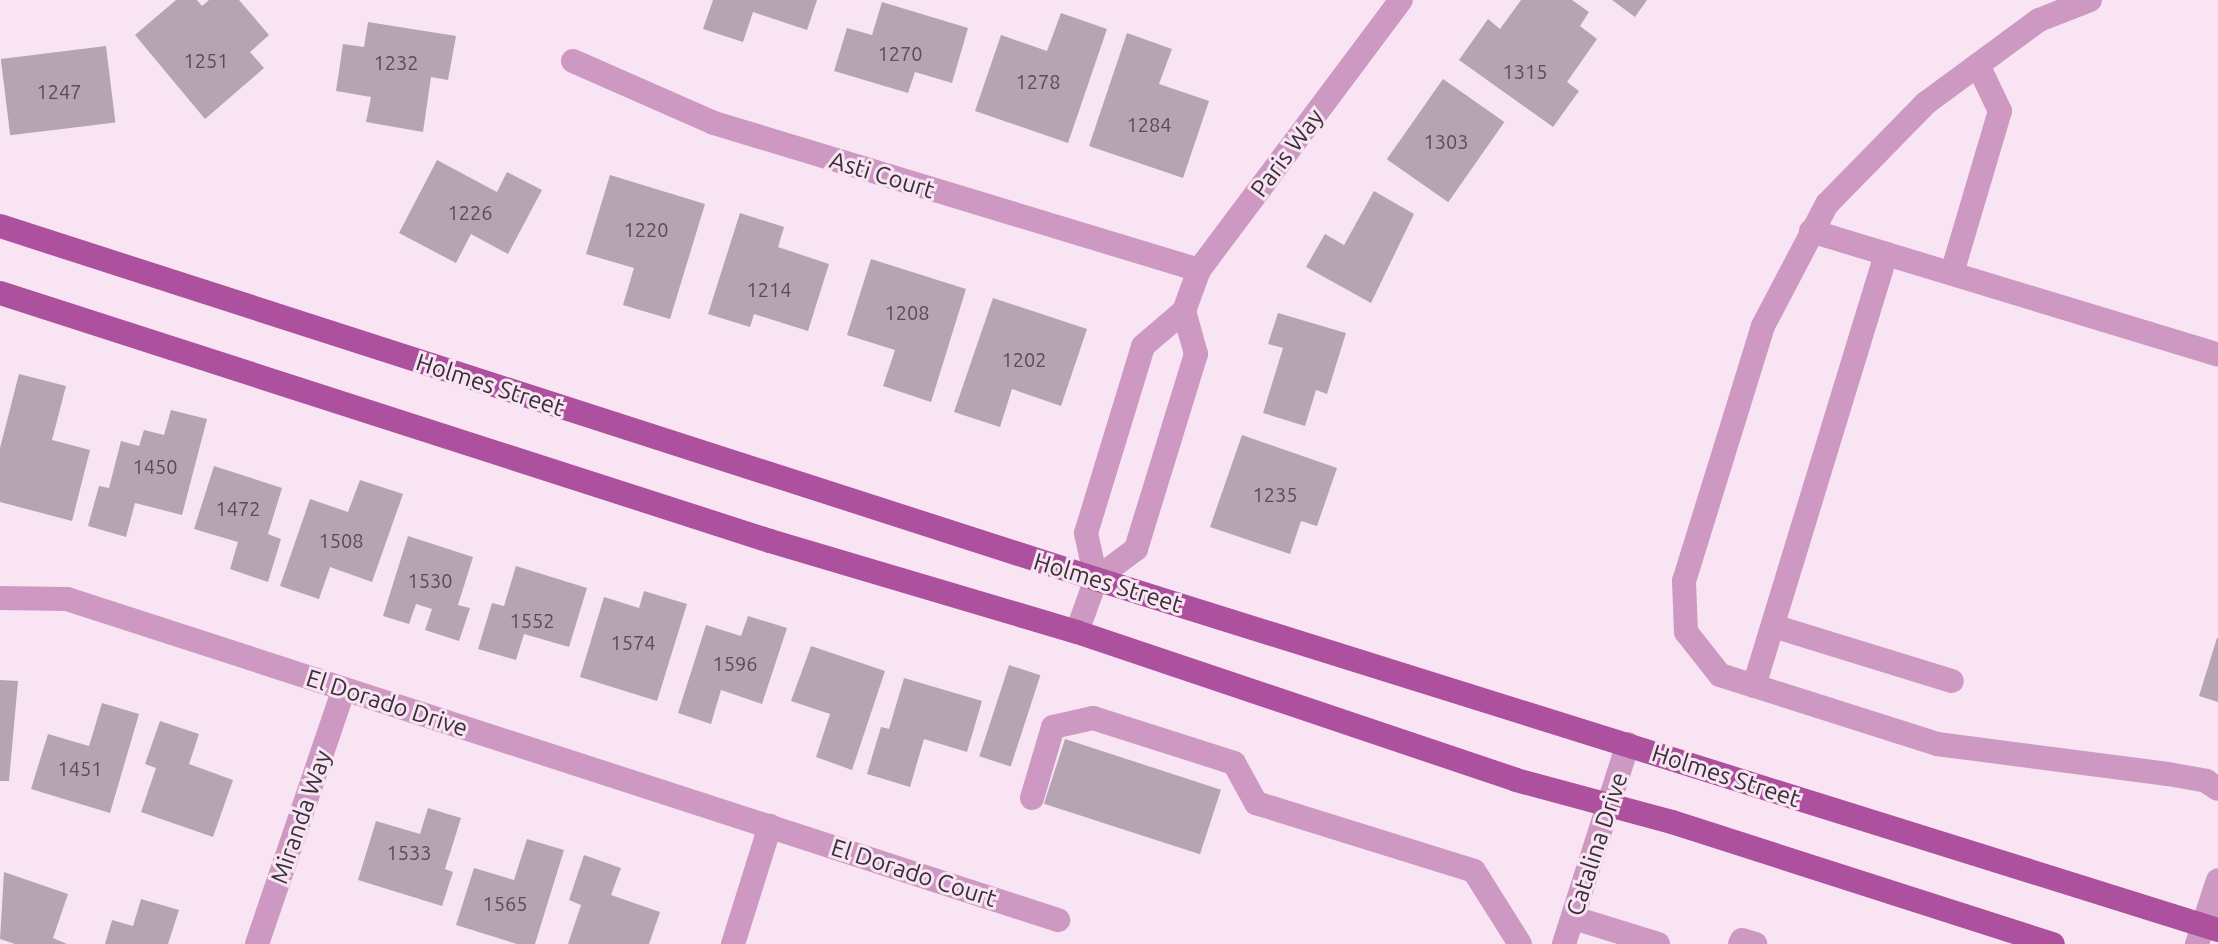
<!DOCTYPE html>
<html>
<head>
<meta charset="utf-8">
<style>
  body { margin:0 }
  #map { position:relative; width:2218px; height:944px; overflow:hidden; background:#f8e4f3; font-family:Ubuntu,sans-serif }
  div>[style] { position:absolute }
  .building>* { inset:0; background:#b7a4b3; transform-origin:0 0 }
  .minor>* { height:24px; margin:-12px; padding:0 12px; transform-origin:12px; border-radius:12px; background:#cd99c2 }
  .major>* { height:24px; margin:-12px; padding:0 12px; transform-origin:12px; border-radius:12px; background:#ad509e }
  span { translate:-50% -50%; white-space:nowrap; text-align:center; line-height:1.15; -webkit-text-stroke:6px #f8e4f3; paint-order:stroke }
  .number-label { font-size:20px; color:#584d55 }
  .number-label span { -webkit-text-stroke-width:0 }
  .street-label { font-size:24px; color:#383036 }
</style>
</head>
<body>
<div id="map">
  <div class="building">
    <i style="clip-path:polygon(176px 0,197px 0,202px 6px,209px 0,239px 0,269px 35px,250px 52px,264px 68px,205px 119px,135px 35px)"></i>
    <i style="clip-path:polygon(713px 0,817px 0,807px 30px,753px 12px,743px 42px,703px 29px)"></i>
    <i style="clip-path:polygon(1521px 0,1572px 0,1589px 12px,1580px 26px,1597px 39px,1567px 82px,1579px 91px,1553px 127px,1459px 60px,1488px 19px,1500px 29px)"></i>
    <i style="clip-path:polygon(1612px 0,1647px 0,1635px 17px)"></i>
    <i style="clip-path:polygon(882px 2px,968px 28px,952px 83px,915px 72px,908px 93px,834px 71px,847px 28px,872px 35px)"></i>
    <i style="clip-path:polygon(1061px 13px,1107px 29px,1068px 143px,975px 111px,1001px 35px,1047px 51px)"></i>
    <i style="clip-path:polygon(368px 22px,456px 36px,448px 80px,431px 77px,423px 132px,366px 122px,371px 97px,336px 91px,343px 44px,364px 47px)"></i>
    <i style="clip-path:polygon(1127px 33px,1172px 49px,1159px 84px,1209px 101px,1183px 178px,1089px 146px)"></i>
    <i style="left:106px;top:46px;width:77px;height:106px;rotate:83deg"></i>
    <i style="left:1443px;top:79px;width:75px;height:98px;rotate:35deg"></i>
    <i style="clip-path:polygon(437px 160px,497px 192px,507px 172px,542px 190px,508px 254px,471px 234px,456px 263px,399px 233px)"></i>
    <i style="clip-path:polygon(610px 175px,705px 204px,670px 319px,623px 305px,634px 268px,586px 254px)"></i>
    <i style="clip-path:polygon(1374px 191px,1414px 214px,1371px 303px,1306px 267px,1325px 234px,1344px 245px)"></i>
    <i style="clip-path:polygon(740px 213px,784px 227px,778px 247px,829px 264px,808px 331px,754px 314px,750px 327px,708px 314px)"></i>
    <i style="clip-path:polygon(871px 259px,966px 289px,931px 402px,883px 386px,895px 350px,847px 335px)"></i>
    <i style="clip-path:polygon(993px 298px,1087px 329px,1061px 406px,1012px 389px,1000px 427px,954px 412px)"></i>
    <i style="clip-path:polygon(1278px 313px,1346px 333px,1327px 394px,1316px 390px,1305px 426px,1263px 413px,1283px 348px,1268px 344px)"></i>
    <i style="clip-path:polygon(19px 374px,66px 386px,52px 440px,90px 450px,72px 521px,0 502px,0 448px)"></i>
    <i style="clip-path:polygon(171px 410px,207px 419px,182px 515px,135px 503px,126px 537px,88px 526px,99px 486px,109px 488px,121px 441px,139px 446px,144px 430px,164px 435px)"></i>
    <i style="clip-path:polygon(1242px 435px,1337px 468px,1317px 526px,1301px 521px,1290px 554px,1210px 527px)"></i>
    <i style="clip-path:polygon(214px 466px,282px 488px,268px 534px,281px 539px,268px 582px,230px 569px,238px 542px,194px 529px)"></i>
    <i style="clip-path:polygon(360px 480px,403px 494px,372px 582px,330px 567px,319px 599px,280px 586px,310px 499px,348px 512px)"></i>
    <i style="clip-path:polygon(408px 536px,473px 557px,458px 605px,470px 608px,459px 641px,425px 630px,432px 609px,416px 604px,409px 624px,383px 616px)"></i>
    <i style="clip-path:polygon(516px 566px,587px 588px,569px 647px,524px 634px,516px 660px,478px 649px,492px 603px,504px 606px)"></i>
    <i style="clip-path:polygon(644px 591px,687px 604px,657px 701px,580px 677px,604px 597px,639px 608px)"></i>
    <i style="clip-path:polygon(748px 616px,787px 628px,762px 704px,721px 690px,711px 724px,678px 713px,706px 625px,741px 636px)"></i>
    <i style="clip-path:polygon(2217px 638px,2218px 638px,2218px 702px,2199px 696px)"></i>
    <i style="clip-path:polygon(811px 646px,885px 671px,852px 770px,816px 757px,830px 714px,791px 701px)"></i>
    <i style="left:1009px;top:665px;width:33px;height:96px;rotate:18deg"></i>
    <i style="clip-path:polygon(904px 678px,982px 701px,967px 752px,924px 739px,910px 787px,867px 774px,881px 727px,889px 729px)"></i>
    <i style="clip-path:polygon(0 680px,18px 681px,9px 781px,0 781px)"></i>
    <i style="clip-path:polygon(102px 703px,139px 714px,110px 813px,31px 789px,48px 734px,89px 746px)"></i>
    <i style="clip-path:polygon(160px 721px,199px 734px,189px 764px,233px 780px,213px 837px,141px 812px,156px 768px,145px 764px)"></i>
    <i style="left:1065px;top:739px;width:164px;height:68px;rotate:18deg"></i>
    <i style="clip-path:polygon(428px 808px,461px 818px,445px 869px,453px 872px,442px 906px,358px 880px,376px 821px,420px 834px)"></i>
    <i style="clip-path:polygon(527px 839px,564px 850px,535px 944px,517px 944px,456px 925px,474px 868px,514px 880px)"></i>
    <i style="clip-path:polygon(584px 855px,621px 868px,611px 895px,660px 912px,649px 944px,568px 944px,581px 905px,569px 900px)"></i>
    <i style="clip-path:polygon(4px 872px,68px 894px,53px 938px,67px 944px,15px 944px,0 939px)"></i>
    <i style="clip-path:polygon(141px 899px,179px 910px,168px 944px,105px 944px,112px 920px,133px 926px)"></i>
  </div>
  <div class="minor">
    <i style="left:2090px;top:0;width:55px;rotate:158.6deg"></i>
    <i style="left:2039px;top:20px;width:140px;rotate:143.7deg"></i>
    <i style="left:1926px;top:103px;width:141px;rotate:134.4deg"></i>
    <i style="left:1827px;top:204px;width:138px;rotate:117.7deg"></i>
    <i style="left:1763px;top:326px;width:267px;rotate:107.2deg"></i>
    <i style="left:1684px;top:581px;width:51px;rotate:87.8deg"></i>
    <i style="left:1686px;top:632px;width:55px;rotate:51.7deg"></i>
    <i style="left:1720px;top:675px;width:228px;rotate:17.6deg"></i>
    <i style="left:1937px;top:744px;width:233px;rotate:7.4deg"></i>
    <i style="left:2168px;top:774px;width:39px;rotate:10deg"></i>
    <i style="left:2206px;top:781px;width:14px;rotate:34deg"></i>
    <i style="left:573px;top:61px;width:154px;rotate:23.7deg"></i>
    <i style="left:714px;top:123px;width:507px;rotate:16.86deg"></i>
    <i style="left:1811px;top:231px;width:425px;rotate:16.9deg"></i>
    <i style="left:1952px;top:273px;width:169px;rotate:-73.5deg"></i>
    <i style="left:2000px;top:111px;width:51px;rotate:-115.6deg"></i>
    <i style="left:1096px;top:579px;width:50px;rotate:-36.9deg"></i>
    <i style="left:1136px;top:549px;width:204px;rotate:-72.9deg"></i>
    <i style="left:1196px;top:354px;width:45px;rotate:-105.6deg"></i>
    <i style="left:0;top:598px;width:67px;rotate:0.9deg"></i>
    <i style="left:67px;top:599px;width:1042px;rotate:17.95deg"></i>
    <i style="left:1773px;top:626px;width:187px;rotate:17.1deg"></i>
    <i style="left:1077px;top:632px;width:56px;rotate:-70.3deg"></i>
    <i style="left:1096px;top:579px;width:47px;rotate:-102.3deg"></i>
    <i style="left:1086px;top:533px;width:195px;rotate:-73deg"></i>
    <i style="left:1143px;top:346px;width:54px;rotate:-40.5deg"></i>
    <i style="left:1184px;top:311px;width:44px;rotate:-69.9deg"></i>
    <i style="left:1199px;top:270px;width:337px;rotate:-53.2deg"></i>
    <i style="left:1754px;top:686px;width:452px;rotate:-73deg"></i>
    <i style="left:1032px;top:798px;width:74px;rotate:-73.5deg"></i>
    <i style="left:1053px;top:727px;width:41px;rotate:-12.7deg"></i>
    <i style="left:1093px;top:718px;width:148px;rotate:17.7deg"></i>
    <i style="left:1234px;top:763px;width:46px;rotate:61.2deg"></i>
    <i style="left:1256px;top:803px;width:228px;rotate:17.3deg"></i>
    <i style="left:1474px;top:871px;width:86px;rotate:57.8deg"></i>
    <i style="left:1574px;top:918px;width:88px;rotate:17.2deg"></i>
    <i style="left:257px;top:944px;width:269px;rotate:-71.2deg"></i>
    <i style="left:733px;top:944px;width:124px;rotate:-72.6deg"></i>
    <i style="left:1564px;top:944px;width:210px;rotate:-72.3deg"></i>
    <i style="left:1740px;top:944px;width:4px;rotate:-63deg"></i>
    <i style="left:1742px;top:940px;width:14px;rotate:17deg"></i>
    <i style="left:2197px;top:944px;width:67px;rotate:-71.8deg"></i>
  </div>
  <div class="major">
    <i style="left:0;top:226px;width:1151px;rotate:17.85deg"></i>
    <i style="left:1096px;top:579px;width:1176px;rotate:17.37deg"></i>
    <i style="left:0;top:293px;width:809px;rotate:17.85deg"></i>
    <i style="left:770px;top:541px;width:320px;rotate:16.5deg"></i>
    <i style="left:1077px;top:632px;width:463px;rotate:18.6deg"></i>
    <i style="left:1516px;top:780px;width:162px;rotate:15.1deg"></i>
    <i style="left:1672px;top:822px;width:400px;rotate:17.8deg"></i>
  </div>
  <div class="number-label">
    <span style="left:900px;top:53px">1270</span>
    <span style="left:206px;top:60px">1251</span>
    <span style="left:396px;top:62px">1232</span>
    <span style="left:1525px;top:71px">1315</span>
    <span style="left:1038px;top:81px">1278</span>
    <span style="left:59px;top:91px">1247</span>
    <span style="left:1149px;top:124px">1284</span>
    <span style="left:1446px;top:141px">1303</span>
    <span style="left:470px;top:212px">1226</span>
    <span style="left:646px;top:229px">1220</span>
    <span style="left:769px;top:289px">1214</span>
    <span style="left:907px;top:312px">1208</span>
    <span style="left:1024px;top:359px">1202</span>
    <span style="left:155px;top:466px">1450</span>
    <span style="left:1275px;top:494px">1235</span>
    <span style="left:238px;top:508px">1472</span>
    <span style="left:341px;top:540px">1508</span>
    <span style="left:430px;top:580px">1530</span>
    <span style="left:532px;top:620px">1552</span>
    <span style="left:633px;top:642px">1574</span>
    <span style="left:735px;top:663px">1596</span>
    <span style="left:80px;top:768px">1451</span>
    <span style="left:409px;top:852px">1533</span>
    <span style="left:505px;top:903px">1565</span>
  </div>
  <div class="street-label">
    <span style="left:1287px;top:153px;rotate:-53deg">Paris Way</span>
    <span style="left:882px;top:175px;rotate:17deg">Asti Court</span>
    <span style="left:490px;top:385px;rotate:18deg">Holmes Street</span>
    <span style="left:1108px;top:583px;rotate:17deg">Holmes Street</span>
    <span style="left:387px;top:703px;rotate:18deg">El Dorado Drive</span>
    <span style="left:1726px;top:776px;rotate:18deg">Holmes Street</span>
    <span style="left:301px;top:817px;rotate:-71deg">Miranda Way</span>
    <span style="left:1597px;top:844px;rotate:-72deg">Catalina Drive</span>
    <span style="left:914px;top:873px;rotate:18deg">El Dorado Court</span>
  </div>
</div>
</body>
</html>
